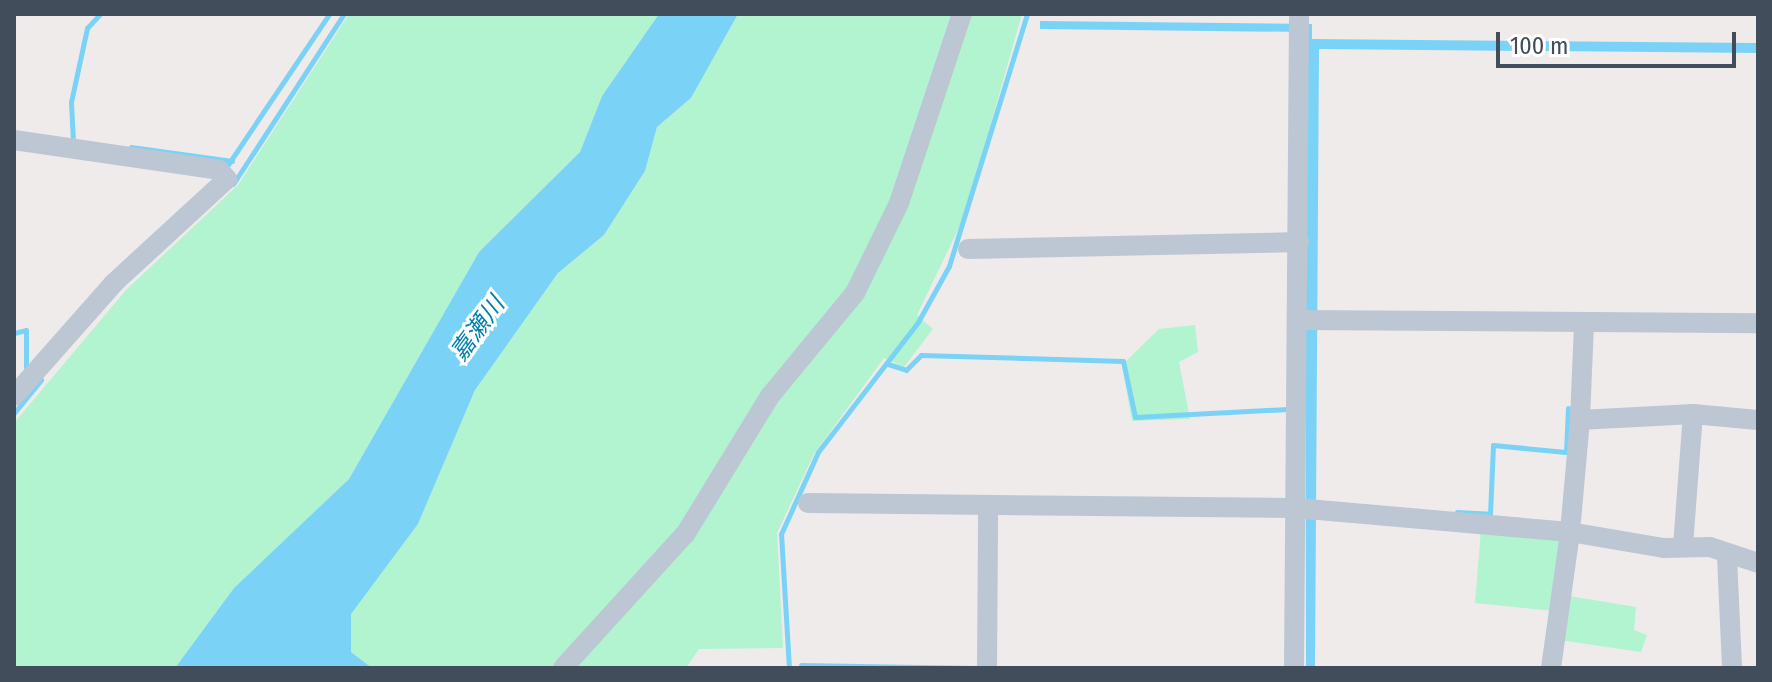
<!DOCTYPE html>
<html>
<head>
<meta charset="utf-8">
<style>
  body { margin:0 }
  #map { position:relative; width:1772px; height:682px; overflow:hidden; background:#efebeb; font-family:"Fira Sans Condensed","Noto Sans JP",sans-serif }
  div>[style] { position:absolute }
  .green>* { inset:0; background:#b2f3d0 }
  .water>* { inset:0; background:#7ad3f6 }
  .stream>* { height:5px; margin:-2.5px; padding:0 2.5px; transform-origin:2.5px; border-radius:2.5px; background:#7ad3f6 }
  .minor>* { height:20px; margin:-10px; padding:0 10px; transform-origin:10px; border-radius:10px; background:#bcc7d3 }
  span { translate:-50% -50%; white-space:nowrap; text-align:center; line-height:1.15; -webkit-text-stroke:6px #fff; paint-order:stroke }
  .water-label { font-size:24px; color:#007fb0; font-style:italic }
  .frame { position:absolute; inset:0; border:16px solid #424d5b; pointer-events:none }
  .scale { position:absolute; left:1496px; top:32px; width:240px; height:36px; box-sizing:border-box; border:4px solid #424d5b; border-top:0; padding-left:10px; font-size:24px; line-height:28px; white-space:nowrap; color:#424d5b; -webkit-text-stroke:6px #fff; paint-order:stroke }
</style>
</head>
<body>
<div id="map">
  <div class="green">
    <i style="clip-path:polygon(349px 14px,659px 14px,602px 96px,580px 152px,479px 252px,349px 479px,234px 588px,175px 668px,14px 668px,14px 423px,126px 290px,238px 185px)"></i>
    <i style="clip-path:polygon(738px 14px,1022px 14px,965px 215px,917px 315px,933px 329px,904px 367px,884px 358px,814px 454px,777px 533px,783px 648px,699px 649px,686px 668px,372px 668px,351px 652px,351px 613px,418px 524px,475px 390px,558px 273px,604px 235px,645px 171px,657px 127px,691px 98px)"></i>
    <i style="clip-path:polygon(1195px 325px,1198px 352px,1179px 362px,1190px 419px,1132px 421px,1122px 365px,1159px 329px)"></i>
    <i style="clip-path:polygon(1481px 529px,1566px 536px,1557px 594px,1636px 607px,1634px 630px,1647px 635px,1641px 652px,1559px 640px,1553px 611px,1475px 603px)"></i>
  </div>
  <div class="water">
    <i style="clip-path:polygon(659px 14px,738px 14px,691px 98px,657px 127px,645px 171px,604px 235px,558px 273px,475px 390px,418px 524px,351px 614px,351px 652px,372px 668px,175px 668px,234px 588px,349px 479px,479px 252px,580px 152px,602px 96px)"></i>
    <i style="clip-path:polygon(1040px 21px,1312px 24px,1312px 39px,1758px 43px,1758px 53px,1319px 49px,1315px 668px,1306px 668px,1305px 32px,1040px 29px)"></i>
  </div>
  <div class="stream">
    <i style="left:73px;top:141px;width:39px;rotate:-93deg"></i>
    <i style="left:71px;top:102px;width:76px;rotate:-77.8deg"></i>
    <i style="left:87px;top:28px;width:19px;rotate:-47deg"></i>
    <i style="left:131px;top:147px;width:102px;rotate:7.9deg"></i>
    <i style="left:225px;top:169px;width:187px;rotate:-56.1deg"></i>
    <i style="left:233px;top:184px;width:203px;rotate:-56.9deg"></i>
    <i style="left:14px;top:333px;width:12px;rotate:-14deg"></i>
    <i style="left:26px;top:330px;width:37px;rotate:90deg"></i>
    <i style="left:888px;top:364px;width:19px;rotate:18deg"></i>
    <i style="left:906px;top:370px;width:21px;rotate:-45deg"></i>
    <i style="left:921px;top:355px;width:202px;rotate:1.7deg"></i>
    <i style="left:1123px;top:361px;width:57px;rotate:77.9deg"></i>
    <i style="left:1135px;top:417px;width:153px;rotate:-3deg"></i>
    <i style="left:14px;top:413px;width:43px;rotate:-50.7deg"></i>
    <i style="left:1457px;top:512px;width:33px;rotate:3deg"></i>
    <i style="left:1490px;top:514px;width:69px;rotate:-87.5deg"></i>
    <i style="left:1493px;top:445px;width:73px;rotate:5.5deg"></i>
    <i style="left:1566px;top:452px;width:44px;rotate:-87.4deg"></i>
    <i style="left:801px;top:665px;width:177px;rotate:1deg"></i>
    <i style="left:789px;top:668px;width:134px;rotate:-93.4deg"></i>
    <i style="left:781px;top:534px;width:90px;rotate:-65.7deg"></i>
    <i style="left:818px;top:452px;width:164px;rotate:-52.4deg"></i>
    <i style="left:918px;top:322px;width:64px;rotate:-61deg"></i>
    <i style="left:949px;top:266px;width:264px;rotate:-72.8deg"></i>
  </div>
  <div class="minor">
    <i style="left:14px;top:140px;width:207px;rotate:8.3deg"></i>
    <i style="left:219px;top:170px;width:12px;rotate:48deg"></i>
    <i style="left:227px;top:179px;width:154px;rotate:137.4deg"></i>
    <i style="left:114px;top:283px;width:151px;rotate:131.5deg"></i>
    <i style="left:968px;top:249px;width:331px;rotate:-1.2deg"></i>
    <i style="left:1298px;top:320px;width:460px;rotate:0.4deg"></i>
    <i style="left:1584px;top:324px;width:96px;rotate:92.4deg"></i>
    <i style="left:1580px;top:420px;width:113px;rotate:-3deg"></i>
    <i style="left:1693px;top:414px;width:65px;rotate:5.3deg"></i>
    <i style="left:808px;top:503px;width:488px;rotate:0.6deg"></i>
    <i style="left:1296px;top:508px;width:275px;rotate:5deg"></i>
    <i style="left:1570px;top:532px;width:112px;rotate:-84.9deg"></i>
    <i style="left:1683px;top:546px;width:132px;rotate:-85.7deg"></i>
    <i style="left:1727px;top:557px;width:111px;rotate:87.4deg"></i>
    <i style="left:563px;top:668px;width:183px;rotate:-47.7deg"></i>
    <i style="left:686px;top:533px;width:161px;rotate:-58.5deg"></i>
    <i style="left:770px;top:396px;width:134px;rotate:-50.5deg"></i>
    <i style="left:855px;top:293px;width:100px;rotate:-63.9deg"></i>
    <i style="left:899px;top:203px;width:199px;rotate:-71.6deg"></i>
    <i style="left:987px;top:668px;width:163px;rotate:-89.6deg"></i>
    <i style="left:1294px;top:668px;width:654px;rotate:-89.56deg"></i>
    <i style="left:1551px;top:668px;width:137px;rotate:-82deg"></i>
    <i style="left:1570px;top:532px;width:95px;rotate:9.7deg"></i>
    <i style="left:1664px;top:548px;width:46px;rotate:-1.2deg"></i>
    <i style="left:1710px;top:547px;width:51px;rotate:18.4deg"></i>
  </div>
  <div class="water-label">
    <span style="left:478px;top:329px;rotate:-54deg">嘉瀬川</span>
  </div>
  <div class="frame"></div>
  <div class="scale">100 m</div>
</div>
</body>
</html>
